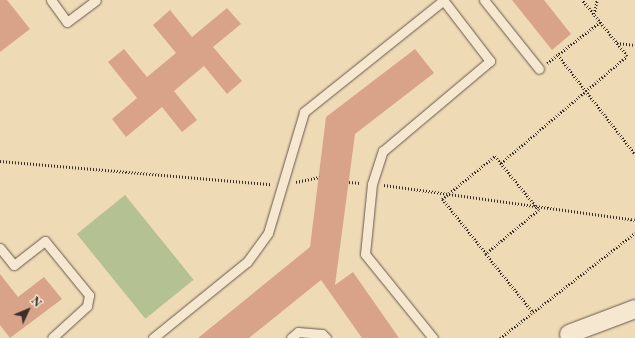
<!DOCTYPE html>
<html>
<head>
<meta charset="utf-8">
<style>
  body { margin:0 }
  #map { position:relative; width:635px; height:338px; overflow:hidden; background:#efdab6; font-family:"EB Garamond",serif }
  div>[style] { position:absolute }
  .green>* { inset:0; background:#b4c192; transform-origin:0 0 }
  .building>* { inset:0; background:#d9a38a }
  .path>* { height:2.5px; margin-top:-1.25px; transform-origin:0; background:repeating-linear-gradient(90deg,#392e28 0 1px,transparent 0 3px) }
  .roads { filter:drop-shadow(0 0 1px #66594c) drop-shadow(0 0 1px #66594c) }
  .lane>* { height:9px; margin:-4.5px; padding:0 4.5px; transform-origin:4.5px; border-radius:4.5px; background:#f5e7d0 }
  .street>* { height:18px; margin:-9px; padding:0 9px; transform-origin:9px; border-radius:9px; background:#f5e7d0 }
  span { translate:-50% -50%; white-space:nowrap; text-align:center; line-height:1.15; -webkit-text-stroke:3px #f5e7d0; paint-order:stroke }
  .north { position:absolute; left:8px; top:290px; width:40px; height:40px; -webkit-text-stroke:3px #f5e7d0; paint-order:stroke; rotate:46deg; font-size:11px; font-weight:700; line-height:16px; text-align:center; color:#392e28 }
  .north::after { content:''; display:block; margin:auto; width:14px; height:18px; background:#392e28; clip-path:polygon(50% 0,100% 100%,50% 72%,0 100%) }
</style>
</head>
<body>
<div id="map">
  <div class="green">
    <i style="left:125px;top:195px;width:109px;height:62px;rotate:51deg"></i>
  </div>
  <div class="building">
    <i style="clip-path:polygon(0 0,7px 0,30px 29px,0 52px)"></i>
    <i style="clip-path:polygon(512px 0,544px 0,571px 34px,552px 50px)"></i>
    <i style="clip-path:polygon(227px 8px,241px 24px,213px 47px,242px 81px,227px 94px,204px 66px,174px 91px,197px 120px,182px 132px,162px 107px,126px 137px,112px 119px,137px 98px,108px 62px,124px 49px,147px 77px,176px 53px,153px 25px,170px 10px,192px 37px)"></i>
    <i style="clip-path:polygon(415px 49px,434px 73px,355px 134px,335px 285px,353px 272px,399px 338px,362px 338px,321px 280px,249px 338px,198px 338px,310px 247px,326px 117px)"></i>
    <i style="clip-path:polygon(0 274px,18px 297px,44px 277px,62px 299px,10px 338px,0 325px)"></i>
  </div>
  <div class="path">
    <i style="left:594px;top:14px;width:14px;rotate:-78deg"></i>
    <i style="left:617px;top:43px;width:18px;rotate:6deg"></i>
    <i style="left:558px;top:55px;width:125px;rotate:52.1deg"></i>
    <i style="left:547px;top:63px;width:67px;rotate:-37.7deg"></i>
    <i style="left:495px;top:156px;width:70px;rotate:50.8deg"></i>
    <i style="left:539px;top:210px;width:69px;rotate:140.3deg"></i>
    <i style="left:486px;top:254px;width:70px;rotate:-128.7deg"></i>
    <i style="left:442px;top:199px;width:68px;rotate:-39.1deg"></i>
    <i style="left:0;top:161px;width:272px;rotate:4.9deg"></i>
    <i style="left:501px;top:163px;width:165px;rotate:-40.3deg"></i>
    <i style="left:627px;top:56px;width:72px;rotate:-128.8deg"></i>
    <i style="left:296px;top:182px;width:24px;rotate:-12deg"></i>
    <i style="left:349px;top:182px;width:12px;rotate:5deg"></i>
    <i style="left:384px;top:185px;width:253px;rotate:7.9deg"></i>
    <i style="left:486px;top:254px;width:75px;rotate:51deg"></i>
    <i style="left:500px;top:338px;width:171px;rotate:-37.9deg"></i>
  </div>
  <div class="roads">
    <div class="lane">
      <i style="left:51px;top:0;width:27px;rotate:54deg"></i>
      <i style="left:67px;top:22px;width:36px;rotate:-37deg"></i>
      <i style="left:484px;top:0;width:88px;rotate:51.4deg"></i>
      <i style="left:0;top:248px;width:22px;rotate:51deg"></i>
      <i style="left:14px;top:265px;width:39px;rotate:-38deg"></i>
      <i style="left:45px;top:241px;width:70px;rotate:50.8deg"></i>
      <i style="left:89px;top:295px;width:11px;rotate:100deg"></i>
      <i style="left:87px;top:306px;width:47px;rotate:137.6deg"></i>
      <i style="left:153px;top:338px;width:121px;rotate:-39deg"></i>
      <i style="left:247px;top:262px;width:36px;rotate:-54deg"></i>
      <i style="left:268px;top:233px;width:126px;rotate:-73.4deg"></i>
      <i style="left:304px;top:112px;width:179px;rotate:-38.7deg"></i>
      <i style="left:291px;top:338px;width:9px;rotate:-41deg"></i>
      <i style="left:298px;top:332px;width:24px;rotate:5deg"></i>
      <i style="left:322px;top:334px;width:6px;rotate:45deg"></i>
      <i style="left:433px;top:338px;width:108px;rotate:-129deg"></i>
      <i style="left:365px;top:254px;width:70px;rotate:-84.3deg"></i>
      <i style="left:372px;top:184px;width:35px;rotate:-72deg"></i>
      <i style="left:383px;top:151px;width:140px;rotate:-40.1deg"></i>
      <i style="left:490px;top:61px;width:76px;rotate:-127.5deg"></i>
    </div>
    <div class="street">
      <i style="left:569px;top:334px;width:71px;rotate:-20.7deg"></i>
    </div>
  </div>
  <div class="north">N</div>
</div>
</body>
</html>
